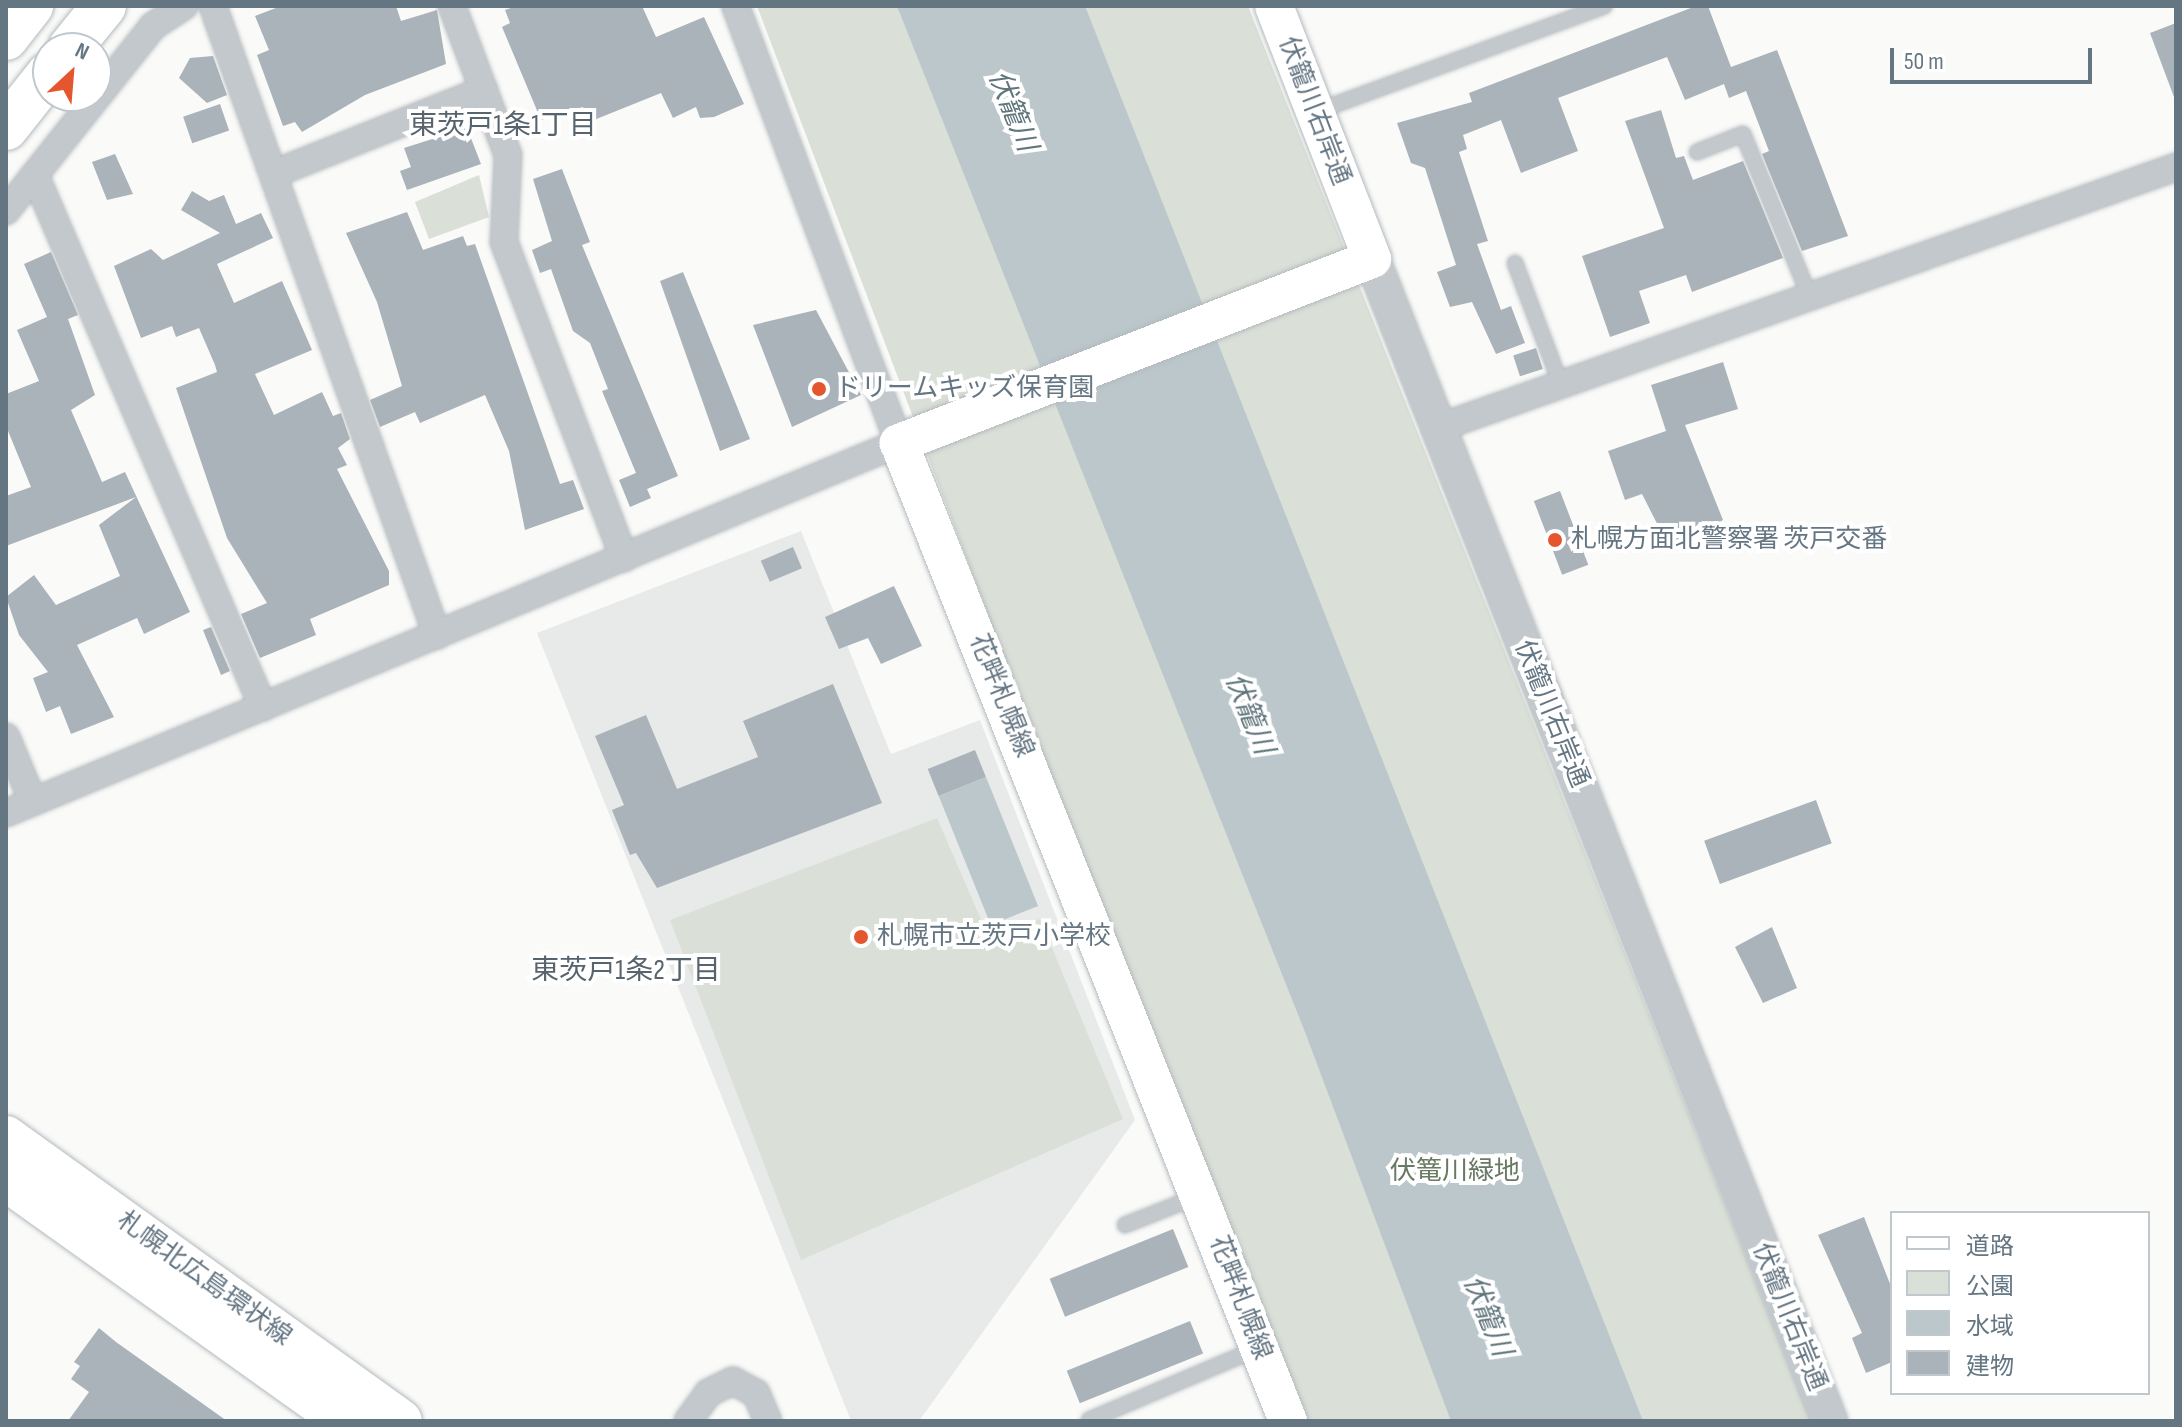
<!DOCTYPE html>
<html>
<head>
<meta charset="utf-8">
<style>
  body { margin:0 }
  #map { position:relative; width:2182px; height:1427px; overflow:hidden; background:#fafaf8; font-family:"Sofia Sans Condensed","Noto Sans JP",sans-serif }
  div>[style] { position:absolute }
  .built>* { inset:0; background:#e8e9e9 }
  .green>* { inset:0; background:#dadfd7 }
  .water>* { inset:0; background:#bbc7cb; transform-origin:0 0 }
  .building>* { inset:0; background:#aab3b9; transform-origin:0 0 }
  .roads { filter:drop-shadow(0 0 2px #b3babf) drop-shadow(0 0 2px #b3babf) }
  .service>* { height:14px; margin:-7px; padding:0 7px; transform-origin:7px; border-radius:7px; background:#c3c8cc }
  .minor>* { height:26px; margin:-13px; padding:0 13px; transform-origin:13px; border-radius:13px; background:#c3c8cc }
  .tertiary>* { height:34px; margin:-17px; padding:0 17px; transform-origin:17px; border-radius:17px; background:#c3c8cc }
  .secondary>* { height:38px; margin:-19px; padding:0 19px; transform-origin:19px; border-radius:19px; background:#fff }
  .primary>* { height:42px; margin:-21px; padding:0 21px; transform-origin:21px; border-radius:21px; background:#fff }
  .trunk>* { height:44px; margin:-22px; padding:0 22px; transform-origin:22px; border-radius:22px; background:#fff }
  .dots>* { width:22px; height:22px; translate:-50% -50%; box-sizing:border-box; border:4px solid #fff; border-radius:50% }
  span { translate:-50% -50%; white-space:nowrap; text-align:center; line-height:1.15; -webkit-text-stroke:8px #fff; paint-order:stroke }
  .street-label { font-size:26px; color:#657683 }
  .poi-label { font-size:26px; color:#657683 }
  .left { translate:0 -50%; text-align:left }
  .park-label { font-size:26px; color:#687a64 }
  .water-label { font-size:28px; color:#60757c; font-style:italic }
  .neighbourhood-label { font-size:28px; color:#57646e }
  .frame { position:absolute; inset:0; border:8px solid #657683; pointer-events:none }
  .legend { position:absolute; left:1890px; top:1211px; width:260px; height:184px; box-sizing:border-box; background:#fff; border:2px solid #c1c8cd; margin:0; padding:10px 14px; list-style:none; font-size:24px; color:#657683 }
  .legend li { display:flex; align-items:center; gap:16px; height:40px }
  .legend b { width:40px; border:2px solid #c1c8cd }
  .north { position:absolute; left:32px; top:32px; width:80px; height:80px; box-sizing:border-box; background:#fff; border:2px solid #c1c8cd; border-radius:50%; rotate:26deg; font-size:22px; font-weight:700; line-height:32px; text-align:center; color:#657683 }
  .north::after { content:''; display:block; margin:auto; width:28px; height:36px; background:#e4572e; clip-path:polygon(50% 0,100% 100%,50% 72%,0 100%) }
  .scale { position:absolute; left:1890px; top:48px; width:202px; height:36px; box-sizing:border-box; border:4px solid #657683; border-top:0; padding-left:10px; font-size:24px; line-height:28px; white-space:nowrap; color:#657683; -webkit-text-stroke:6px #fff; paint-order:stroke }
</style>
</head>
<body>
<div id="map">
  <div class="built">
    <i style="clip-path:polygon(801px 531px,891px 754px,980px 720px,1135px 1120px,919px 1421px,851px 1421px,537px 633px)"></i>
  </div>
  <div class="green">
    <i style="clip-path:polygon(757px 6px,1248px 6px,1811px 1421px,1294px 1421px)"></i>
    <i style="clip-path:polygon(479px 175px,489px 217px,429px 239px,415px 202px)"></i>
    <i style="clip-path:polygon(937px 818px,989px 938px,1040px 919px,1123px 1119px,801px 1260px,670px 920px)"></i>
  </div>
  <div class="water">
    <i style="clip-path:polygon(897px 6px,1085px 6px,1643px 1421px,1451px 1421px,1305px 1032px)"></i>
    <i style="left:986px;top:777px;width:139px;height:51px;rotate:68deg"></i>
  </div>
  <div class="building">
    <i style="clip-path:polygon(281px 6px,396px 6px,401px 21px,437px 10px,446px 64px,365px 95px,302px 132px,295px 122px,283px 126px,257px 55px,269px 50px,255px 16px)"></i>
    <i style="clip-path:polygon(517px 6px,642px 6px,656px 37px,704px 17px,744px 104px,714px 117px,700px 118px,696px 107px,673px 118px,661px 93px,589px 122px,583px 107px,541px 120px,502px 27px,510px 23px,505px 10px)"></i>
    <i style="clip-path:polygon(1696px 6px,1708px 6px,1731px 67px,1777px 50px,1848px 236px,1802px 251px,1762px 154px,1769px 151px,1746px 91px,1729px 98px,1724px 84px,1685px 100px,1667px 57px,1558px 98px,1578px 151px,1521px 173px,1501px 120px,1463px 135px,1467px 149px,1459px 152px,1488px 241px,1477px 244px,1501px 310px,1511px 306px,1525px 343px,1496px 354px,1472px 302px,1450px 307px,1437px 272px,1456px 265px,1425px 168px,1411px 163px,1397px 123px,1472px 102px,1469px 93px)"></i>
    <i style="clip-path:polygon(2176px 23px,2176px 97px,2174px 97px,2150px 33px)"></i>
    <i style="clip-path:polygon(213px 56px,227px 95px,207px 103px,179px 78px,190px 58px)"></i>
    <i style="left:220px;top:104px;width:28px;height:39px;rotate:71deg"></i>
    <i style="clip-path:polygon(1661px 110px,1676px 158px,1684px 156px,1693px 180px,1743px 161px,1783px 258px,1692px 292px,1686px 275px,1639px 291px,1650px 323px,1610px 337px,1582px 256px,1664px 228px,1625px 121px)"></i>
    <i style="clip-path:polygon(467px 128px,481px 164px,407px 190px,400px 171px,411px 167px,404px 148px)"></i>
    <i style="clip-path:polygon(115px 154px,133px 194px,107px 200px,92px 162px)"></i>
    <i style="clip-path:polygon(562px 169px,590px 242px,582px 245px,678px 476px,647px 489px,651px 498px,630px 507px,619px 480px,636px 473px,602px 391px,608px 389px,590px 343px,573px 331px,551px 269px,540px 273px,532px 250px,552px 241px,533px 179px)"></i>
    <i style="clip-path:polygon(192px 191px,209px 201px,224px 195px,236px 224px,261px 213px,273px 238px,217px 264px,234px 303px,282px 281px,312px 350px,255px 374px,274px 415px,322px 392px,333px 416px,341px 413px,350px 439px,338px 448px,347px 465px,337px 469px,389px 571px,389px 585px,310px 619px,316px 635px,260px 658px,241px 614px,267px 603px,227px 538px,176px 388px,217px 372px,215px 365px,199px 328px,176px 337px,172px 326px,141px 338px,114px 266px,151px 249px,163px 260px,220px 233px,181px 210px)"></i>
    <i style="clip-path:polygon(407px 212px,423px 250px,463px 236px,467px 246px,475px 244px,560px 484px,573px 480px,584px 509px,525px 530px,509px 451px,485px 395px,420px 423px,415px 412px,380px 427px,370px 400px,402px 386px,377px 302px,346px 233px)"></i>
    <i style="clip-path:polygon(51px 252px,78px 315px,68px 319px,95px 395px,71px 410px,102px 482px,125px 472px,190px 612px,144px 634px,137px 618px,77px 645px,114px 717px,71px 734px,60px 706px,46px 712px,33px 678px,48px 672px,19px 635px,6px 597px,34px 575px,56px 605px,120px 576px,99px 525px,136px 497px,6px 546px,6px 496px,31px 487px,6px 426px,6px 394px,39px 381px,17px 330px,47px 317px,24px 264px)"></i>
    <i style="clip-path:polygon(683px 272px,750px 439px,720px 451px,660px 281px)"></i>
    <i style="clip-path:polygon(816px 310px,861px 395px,792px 427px,753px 325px)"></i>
    <i style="left:1536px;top:348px;width:22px;height:24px;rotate:72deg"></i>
    <i style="clip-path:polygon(1723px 362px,1738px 409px,1685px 425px,1723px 520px,1672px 553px,1642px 494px,1625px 500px,1608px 451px,1666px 431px,1651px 385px)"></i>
    <i style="left:1560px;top:491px;width:79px;height:28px;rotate:69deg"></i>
    <i style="left:793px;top:547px;width:23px;height:35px;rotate:67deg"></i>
    <i style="clip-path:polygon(894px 586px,922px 646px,881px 664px,868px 638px,839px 649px,825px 617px)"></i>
    <i style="clip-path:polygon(211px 627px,230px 671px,221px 675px,203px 630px)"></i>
    <i style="clip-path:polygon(833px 684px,882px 803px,657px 888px,636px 853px,630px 855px,612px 810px,624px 805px,595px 736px,646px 715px,677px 789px,758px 757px,743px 721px)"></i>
    <i style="left:975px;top:750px;width:29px;height:51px;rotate:68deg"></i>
    <i style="left:1816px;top:800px;width:46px;height:119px;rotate:70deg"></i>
    <i style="clip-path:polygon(1772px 927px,1797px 988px,1763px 1003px,1735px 947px)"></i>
    <i style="clip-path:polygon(1864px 1217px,1892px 1289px,1892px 1362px,1866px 1373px,1852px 1338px,1862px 1333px,1818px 1235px)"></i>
    <i style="left:1173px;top:1229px;width:41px;height:133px;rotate:68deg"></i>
    <i style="left:1190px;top:1321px;width:35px;height:133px;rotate:68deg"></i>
    <i style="clip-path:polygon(99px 1328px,116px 1342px,227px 1421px,68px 1421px,89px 1392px,71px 1379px,80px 1366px,74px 1362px)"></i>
  </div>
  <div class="roads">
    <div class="service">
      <i style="left:1315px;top:112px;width:308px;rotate:-20.1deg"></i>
      <i style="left:1697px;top:152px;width:49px;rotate:-21.4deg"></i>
      <i style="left:1743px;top:134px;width:176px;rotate:67.7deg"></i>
      <i style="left:1515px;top:263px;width:130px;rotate:69.3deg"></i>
      <i style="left:1125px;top:1225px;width:76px;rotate:-21.5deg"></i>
      <i style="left:1089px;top:1420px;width:185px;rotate:-23deg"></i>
    </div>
    <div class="minor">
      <i style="left:213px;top:6px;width:668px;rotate:70.4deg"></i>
      <i style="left:452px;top:6px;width:159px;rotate:69.4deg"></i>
      <i style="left:508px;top:155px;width:87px;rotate:92.6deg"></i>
      <i style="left:504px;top:242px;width:338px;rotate:69.2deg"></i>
      <i style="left:273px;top:174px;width:227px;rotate:-21.7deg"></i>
      <i style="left:35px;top:175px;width:579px;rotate:66.8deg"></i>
      <i style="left:6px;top:211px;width:236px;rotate:-51.5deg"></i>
      <i style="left:153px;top:26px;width:37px;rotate:-33deg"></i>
      <i style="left:1438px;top:428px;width:783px;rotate:-19.48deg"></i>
      <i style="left:6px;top:737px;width:70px;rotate:67.4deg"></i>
      <i style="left:6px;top:813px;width:967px;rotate:-22.51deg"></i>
      <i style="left:899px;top:443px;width:466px;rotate:-110.5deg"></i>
      <i style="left:688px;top:1421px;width:34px;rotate:-54deg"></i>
      <i style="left:708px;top:1393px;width:28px;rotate:-26deg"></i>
      <i style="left:733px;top:1381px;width:26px;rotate:28deg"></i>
      <i style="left:756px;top:1393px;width:30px;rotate:67deg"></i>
    </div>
    <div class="tertiary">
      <i style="left:1372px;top:259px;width:1249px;rotate:68.49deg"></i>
    </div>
    <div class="secondary">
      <i style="left:1274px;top:6px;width:271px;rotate:68.8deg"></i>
      <i style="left:1372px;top:259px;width:508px;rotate:158.74deg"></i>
      <i style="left:899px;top:443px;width:1053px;rotate:68.31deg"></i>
    </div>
    <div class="primary">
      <i style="left:6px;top:1137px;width:486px;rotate:35.7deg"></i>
      <i style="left:6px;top:1180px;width:415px;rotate:35.5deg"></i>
    </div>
    <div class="trunk">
      <i style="left:6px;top:38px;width:41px;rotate:-52deg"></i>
      <i style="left:70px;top:48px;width:54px;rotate:-51deg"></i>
      <i style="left:6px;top:128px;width:68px;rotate:-51.6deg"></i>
    </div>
  </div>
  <div class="dots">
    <i style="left:819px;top:389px;background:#e4572e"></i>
    <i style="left:1555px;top:540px;background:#e4572e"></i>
    <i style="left:861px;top:937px;background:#e4572e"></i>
  </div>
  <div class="street-label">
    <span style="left:1314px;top:111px;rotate:69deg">伏籠川右岸通</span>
    <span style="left:1001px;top:696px;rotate:68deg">花畔札幌線</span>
    <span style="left:1551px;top:714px;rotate:68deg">伏籠川右岸通</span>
    <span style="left:204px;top:1279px;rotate:36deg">札幌北広島環状線</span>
    <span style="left:1240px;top:1298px;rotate:69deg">花畔札幌線</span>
    <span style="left:1789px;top:1317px;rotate:68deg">伏籠川右岸通</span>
  </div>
  <div class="poi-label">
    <span class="left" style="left:835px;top:389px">ドリームキッズ保育園</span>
    <span class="left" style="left:1571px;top:540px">札幌方面北警察署 茨戸交番</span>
    <span class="left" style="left:877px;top:937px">札幌市立茨戸小学校</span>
  </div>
  <div class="park-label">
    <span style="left:1455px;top:1172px">伏篭川緑地</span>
  </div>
  <div class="water-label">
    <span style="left:1012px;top:111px;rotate:68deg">伏籠川</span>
    <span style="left:1249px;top:714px;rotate:68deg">伏籠川</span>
    <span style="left:1487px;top:1316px;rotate:68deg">伏籠川</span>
  </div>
  <div class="neighbourhood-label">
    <span style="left:503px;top:126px">東茨戸1条1丁目</span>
    <span style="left:626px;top:971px">東茨戸1条2丁目</span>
  </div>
  <div class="frame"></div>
  <ul class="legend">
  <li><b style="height:10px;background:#fff"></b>道路</li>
  <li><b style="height:22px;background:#dadfd7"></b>公園</li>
  <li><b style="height:22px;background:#bbc7cb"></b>水域</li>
  <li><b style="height:22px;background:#aab3b9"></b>建物</li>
  </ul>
  <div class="north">N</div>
  <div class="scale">50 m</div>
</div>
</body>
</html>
